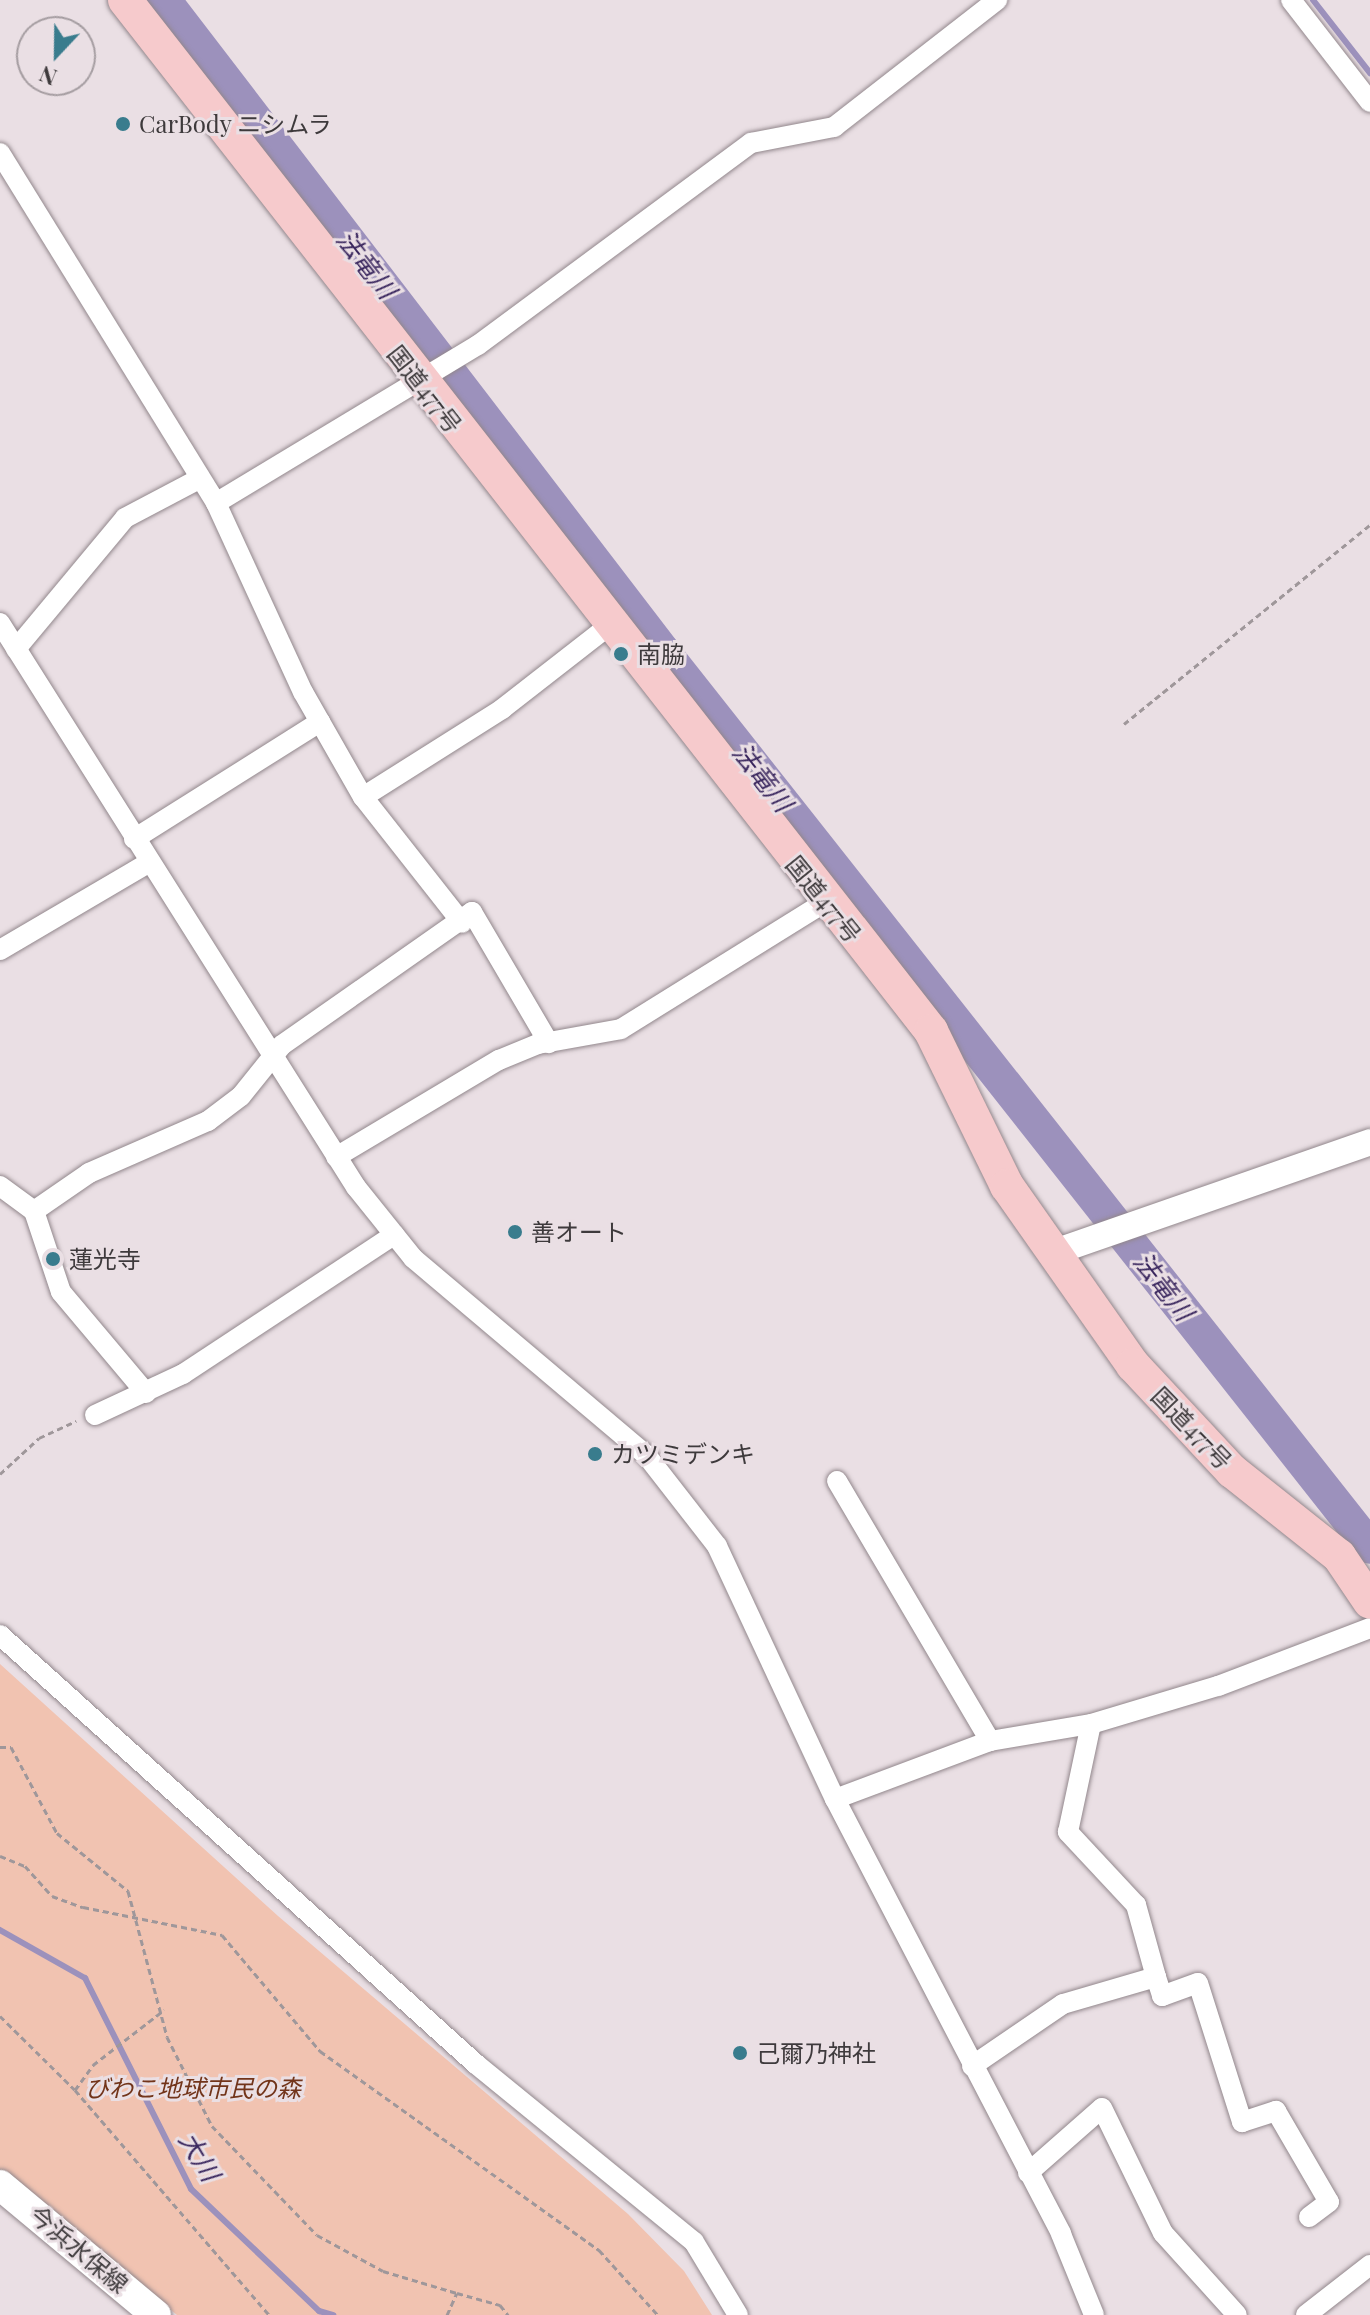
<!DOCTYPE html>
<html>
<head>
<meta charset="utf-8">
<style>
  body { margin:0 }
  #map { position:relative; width:1370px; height:2315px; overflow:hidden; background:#eadfe4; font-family:"Playfair Display","Noto Sans JP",serif }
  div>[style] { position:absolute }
  .green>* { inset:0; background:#f1c3b1 }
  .stream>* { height:6px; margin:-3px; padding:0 3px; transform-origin:3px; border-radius:3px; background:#9c91bc }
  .river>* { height:34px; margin:-17px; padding:0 17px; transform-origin:17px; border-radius:17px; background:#9c91bc }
  .path>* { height:3px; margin-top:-1.5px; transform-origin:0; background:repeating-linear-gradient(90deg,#9f979a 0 6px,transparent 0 10px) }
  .roads { filter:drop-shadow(0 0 2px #92878c) drop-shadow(0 0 2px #92878c) }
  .minor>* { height:20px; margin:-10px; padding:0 10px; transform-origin:10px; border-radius:10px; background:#fff }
  .tertiary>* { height:26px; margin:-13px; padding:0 13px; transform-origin:13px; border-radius:13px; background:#fff }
  .secondary>* { height:30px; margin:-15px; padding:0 15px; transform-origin:15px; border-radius:15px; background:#fff }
  .trunk>* { height:34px; margin:-17px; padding:0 17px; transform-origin:17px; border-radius:17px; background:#f6cacc }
  .dots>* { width:22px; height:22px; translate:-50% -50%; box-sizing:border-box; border:4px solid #eadfe4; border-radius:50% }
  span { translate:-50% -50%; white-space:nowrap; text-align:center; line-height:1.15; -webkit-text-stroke:6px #eadfe4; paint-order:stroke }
  .poi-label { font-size:24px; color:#3e3a3c }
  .left { translate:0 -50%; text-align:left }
  .street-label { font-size:24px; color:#3e3a3c }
  .park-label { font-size:24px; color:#72341a; font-style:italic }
  .water-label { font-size:26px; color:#3a275e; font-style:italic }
  .north { position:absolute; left:16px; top:16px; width:80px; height:80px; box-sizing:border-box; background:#eadfe4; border:2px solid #a59da1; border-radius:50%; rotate:202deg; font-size:22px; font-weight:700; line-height:32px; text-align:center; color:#3e3a3c }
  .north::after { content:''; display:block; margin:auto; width:28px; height:36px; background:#397c8d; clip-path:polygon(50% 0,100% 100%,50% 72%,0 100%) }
</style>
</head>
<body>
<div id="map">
  <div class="green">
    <i style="clip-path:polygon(0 1664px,278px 1916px,628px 2214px,684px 2271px,712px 2315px,177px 2315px,0 2171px)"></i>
  </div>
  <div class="stream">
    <i style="left:1313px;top:0;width:93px;rotate:52deg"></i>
    <i style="left:0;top:1930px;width:98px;rotate:29.5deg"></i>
    <i style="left:85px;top:1978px;width:236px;rotate:63.3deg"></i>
    <i style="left:191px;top:2189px;width:177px;rotate:43.6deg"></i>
    <i style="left:319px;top:2311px;width:15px;rotate:16deg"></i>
  </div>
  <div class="river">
    <i style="left:164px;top:0;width:820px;rotate:52.53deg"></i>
    <i style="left:663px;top:651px;width:1141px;rotate:51.72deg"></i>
  </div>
  <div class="path">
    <i style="left:1124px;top:724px;width:316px;rotate:-39deg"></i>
    <i style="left:0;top:1474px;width:53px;rotate:-42.7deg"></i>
    <i style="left:39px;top:1438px;width:41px;rotate:-24.7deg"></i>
    <i style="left:0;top:1747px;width:11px"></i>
    <i style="left:11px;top:1747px;width:98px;rotate:61.9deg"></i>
    <i style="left:57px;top:1833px;width:92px;rotate:39.2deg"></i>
    <i style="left:128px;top:1891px;width:151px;rotate:75deg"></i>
    <i style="left:167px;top:2037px;width:100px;rotate:63.2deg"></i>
    <i style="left:212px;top:2126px;width:151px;rotate:46.1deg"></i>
    <i style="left:317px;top:2235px;width:75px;rotate:28.6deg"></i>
    <i style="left:383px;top:2271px;width:77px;rotate:16.6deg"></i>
    <i style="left:0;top:1856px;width:27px;rotate:22deg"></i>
    <i style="left:25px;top:1866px;width:40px;rotate:48deg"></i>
    <i style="left:52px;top:1896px;width:33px;rotate:20deg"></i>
    <i style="left:83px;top:1907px;width:142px;rotate:11.4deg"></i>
    <i style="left:222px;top:1935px;width:152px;rotate:49.8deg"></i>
    <i style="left:320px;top:2051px;width:343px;rotate:35.5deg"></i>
    <i style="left:599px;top:2250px;width:88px;rotate:47.8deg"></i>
    <i style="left:0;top:2016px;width:105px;rotate:44.6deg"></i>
    <i style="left:75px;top:2090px;width:297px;rotate:49.2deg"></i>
    <i style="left:75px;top:2090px;width:31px;rotate:-54deg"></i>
    <i style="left:93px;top:2065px;width:90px;rotate:-37.8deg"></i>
    <i style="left:447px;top:2315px;width:24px;rotate:-66deg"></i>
    <i style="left:457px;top:2293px;width:45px;rotate:15.6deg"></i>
    <i style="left:500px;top:2305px;width:13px;rotate:51deg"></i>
  </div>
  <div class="roads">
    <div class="minor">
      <i style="left:1291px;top:0;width:129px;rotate:52.2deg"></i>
      <i style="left:0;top:153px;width:411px;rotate:58.3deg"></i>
      <i style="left:216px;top:503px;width:208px;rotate:65.3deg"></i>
      <i style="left:303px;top:692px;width:121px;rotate:60.3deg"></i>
      <i style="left:363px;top:797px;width:165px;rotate:-32.3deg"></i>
      <i style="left:502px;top:709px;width:137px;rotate:-37.9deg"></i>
      <i style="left:216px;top:503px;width:306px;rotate:-31.1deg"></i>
      <i style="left:478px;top:345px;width:340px;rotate:-36.5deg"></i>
      <i style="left:751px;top:143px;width:85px;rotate:-10.9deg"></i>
      <i style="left:834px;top:127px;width:207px;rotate:-37.9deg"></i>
      <i style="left:0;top:623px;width:667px;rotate:57.74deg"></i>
      <i style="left:356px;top:1187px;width:91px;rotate:51.2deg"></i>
      <i style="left:413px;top:1258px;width:307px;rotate:40.2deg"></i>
      <i style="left:647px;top:1456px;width:114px;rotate:52.1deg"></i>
      <i style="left:717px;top:1546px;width:279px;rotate:65deg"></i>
      <i style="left:835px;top:1799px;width:490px;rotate:62.5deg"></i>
      <i style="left:1061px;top:2234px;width:87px;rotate:67.8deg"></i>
      <i style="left:16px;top:649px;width:170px;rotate:-50.2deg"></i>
      <i style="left:125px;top:518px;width:84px;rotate:-27.8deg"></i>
      <i style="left:363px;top:797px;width:160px;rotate:51.8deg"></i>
      <i style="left:134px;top:839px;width:220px;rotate:-32.2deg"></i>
      <i style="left:0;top:950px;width:172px;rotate:-30.4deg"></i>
      <i style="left:336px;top:1157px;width:190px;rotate:-30.8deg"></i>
      <i style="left:499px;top:1060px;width:42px;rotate:-22.3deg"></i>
      <i style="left:538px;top:1044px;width:84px;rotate:-10.2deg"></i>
      <i style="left:621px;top:1029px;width:240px;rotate:-31.9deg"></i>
      <i style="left:0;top:1186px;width:42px;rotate:36.3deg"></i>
      <i style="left:34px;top:1211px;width:85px;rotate:71.6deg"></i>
      <i style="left:61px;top:1292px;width:132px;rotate:49.9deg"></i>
      <i style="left:34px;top:1211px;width:67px;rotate:-34.6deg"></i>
      <i style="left:89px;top:1173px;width:130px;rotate:-23.6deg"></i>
      <i style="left:208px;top:1121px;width:41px;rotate:-37.1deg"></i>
      <i style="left:241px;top:1096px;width:65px;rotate:-51.2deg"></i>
      <i style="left:282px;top:1045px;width:232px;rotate:-35deg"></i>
      <i style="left:472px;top:912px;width:152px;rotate:59.6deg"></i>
      <i style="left:95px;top:1415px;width:97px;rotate:-25deg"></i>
      <i style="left:183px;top:1374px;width:253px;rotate:-33.4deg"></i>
      <i style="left:837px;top:1481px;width:302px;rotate:59.5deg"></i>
      <i style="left:0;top:1635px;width:641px;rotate:42.03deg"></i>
      <i style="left:476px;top:2064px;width:281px;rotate:39.2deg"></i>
      <i style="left:694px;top:2242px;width:85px;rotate:58.9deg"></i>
      <i style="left:835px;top:1799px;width:165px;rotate:-20.5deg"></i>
      <i style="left:990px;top:1741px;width:102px;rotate:-9.6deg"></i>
      <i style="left:1091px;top:1724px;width:133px;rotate:-16.7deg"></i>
      <i style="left:1218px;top:1686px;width:163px;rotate:-20.9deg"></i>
      <i style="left:1156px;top:1977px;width:20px;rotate:72deg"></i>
      <i style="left:1162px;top:1996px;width:38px;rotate:-20deg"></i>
      <i style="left:1198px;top:1983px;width:146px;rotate:72.4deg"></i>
      <i style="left:1242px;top:2122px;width:36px;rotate:-18deg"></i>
      <i style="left:1276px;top:2111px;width:105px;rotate:59.8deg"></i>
      <i style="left:1329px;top:2202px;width:25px;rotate:143deg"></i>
      <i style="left:972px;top:2066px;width:110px;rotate:-34.3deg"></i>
      <i style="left:1063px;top:2004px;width:97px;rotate:-16.2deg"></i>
      <i style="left:1156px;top:1977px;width:75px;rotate:-105.5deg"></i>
      <i style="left:1136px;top:1905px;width:100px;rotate:-133deg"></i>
      <i style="left:1068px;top:1832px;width:110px;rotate:-78deg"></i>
      <i style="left:1028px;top:2173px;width:98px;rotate:-41.3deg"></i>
      <i style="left:1102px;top:2108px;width:139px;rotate:64deg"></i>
      <i style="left:1163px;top:2233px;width:110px;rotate:47.9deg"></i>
      <i style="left:1306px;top:2315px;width:81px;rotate:-38deg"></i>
    </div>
    <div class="tertiary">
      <i style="left:1052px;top:1253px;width:337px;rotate:-19.2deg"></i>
    </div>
    <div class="secondary">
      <i style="left:0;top:2185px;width:203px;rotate:39.8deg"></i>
    </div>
    <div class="trunk">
      <i style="left:125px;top:0;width:1309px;rotate:51.98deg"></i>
      <i style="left:931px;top:1031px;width:173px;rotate:63.9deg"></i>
      <i style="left:1007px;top:1186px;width:219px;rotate:54.9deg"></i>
      <i style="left:1133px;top:1365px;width:145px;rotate:47deg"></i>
      <i style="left:1232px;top:1471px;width:137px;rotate:38.5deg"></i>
      <i style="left:1339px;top:1556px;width:55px;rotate:56deg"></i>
    </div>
  </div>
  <div class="dots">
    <i style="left:123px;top:124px;background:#397c8d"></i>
    <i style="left:621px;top:654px;background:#397c8d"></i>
    <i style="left:515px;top:1232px;background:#397c8d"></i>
    <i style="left:53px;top:1259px;background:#397c8d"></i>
    <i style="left:595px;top:1454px;background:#397c8d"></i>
    <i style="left:740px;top:2053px;background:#397c8d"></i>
  </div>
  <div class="poi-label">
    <span class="left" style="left:139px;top:124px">CarBody ニシムラ</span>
    <span class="left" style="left:637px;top:654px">南脇</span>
    <span class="left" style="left:531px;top:1232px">善オート</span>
    <span class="left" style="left:69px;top:1259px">蓮光寺</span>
    <span class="left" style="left:611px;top:1454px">カツミデンキ</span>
    <span class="left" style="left:756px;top:2053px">己爾乃神社</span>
  </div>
  <div class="street-label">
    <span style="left:425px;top:389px;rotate:52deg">国道477号</span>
    <span style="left:824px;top:899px;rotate:51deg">国道477号</span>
    <span style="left:1192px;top:1428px;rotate:46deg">国道477号</span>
    <span style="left:79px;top:2249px;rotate:40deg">今浜水保線</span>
  </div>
  <div class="park-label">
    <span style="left:193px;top:2088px">びわこ地球市民の森</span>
  </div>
  <div class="water-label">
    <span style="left:367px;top:264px;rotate:52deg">法竜川</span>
    <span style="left:763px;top:777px;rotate:52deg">法竜川</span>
    <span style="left:1164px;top:1286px;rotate:52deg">法竜川</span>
    <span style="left:200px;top:2156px;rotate:59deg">大川</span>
  </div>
  <div class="north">N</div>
</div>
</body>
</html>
